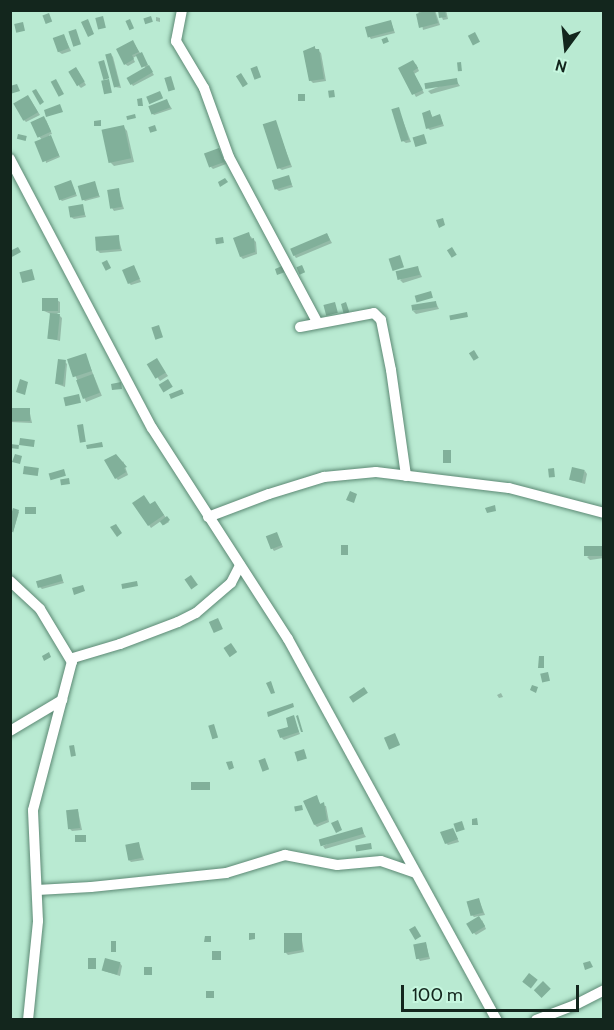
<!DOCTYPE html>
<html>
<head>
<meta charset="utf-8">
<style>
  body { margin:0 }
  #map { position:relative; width:614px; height:1030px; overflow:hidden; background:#b9ead2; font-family:Cabin,sans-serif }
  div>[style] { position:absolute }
  .shadow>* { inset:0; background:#0003; transform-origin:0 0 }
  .building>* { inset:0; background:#81b09a; transform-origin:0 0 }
  .roads { filter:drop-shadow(0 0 2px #5c8974) drop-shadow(0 0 2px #5c8974) }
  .street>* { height:10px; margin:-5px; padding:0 5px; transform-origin:5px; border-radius:5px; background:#fff }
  span { translate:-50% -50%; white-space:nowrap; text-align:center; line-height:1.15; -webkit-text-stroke:6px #c6f7df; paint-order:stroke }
  .frame { position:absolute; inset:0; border:12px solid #13261d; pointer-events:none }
  .north { position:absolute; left:536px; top:18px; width:60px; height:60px; -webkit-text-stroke:4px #c6f7df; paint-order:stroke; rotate:195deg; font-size:16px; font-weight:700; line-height:24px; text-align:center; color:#13261d }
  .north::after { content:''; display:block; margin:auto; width:21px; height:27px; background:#13261d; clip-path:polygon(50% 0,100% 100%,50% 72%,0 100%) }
  .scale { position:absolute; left:401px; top:985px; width:178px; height:27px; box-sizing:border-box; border:3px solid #13261d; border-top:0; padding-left:8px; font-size:18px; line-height:21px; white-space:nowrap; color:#13261d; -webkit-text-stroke:4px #c6f7df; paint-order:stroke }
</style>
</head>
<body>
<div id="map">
  <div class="shadow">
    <i style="clip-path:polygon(416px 10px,435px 10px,440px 25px,423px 30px,420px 14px)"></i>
    <i style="clip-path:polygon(439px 10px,446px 10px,448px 19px,443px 20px)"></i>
    <i style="clip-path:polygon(156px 17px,160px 18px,160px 22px,156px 21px)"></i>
    <i style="clip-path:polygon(391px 22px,395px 33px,371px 39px,369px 36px)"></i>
    <i style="clip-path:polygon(64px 36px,71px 51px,62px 54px,59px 52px)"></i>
    <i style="clip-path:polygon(135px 45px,154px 75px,133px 86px,131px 83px,146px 69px,138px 55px,133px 58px,135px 62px,128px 66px,125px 64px)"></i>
    <i style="clip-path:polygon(315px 48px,321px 53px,326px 81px,313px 83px,310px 80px)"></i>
    <i style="clip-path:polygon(111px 54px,113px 57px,121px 88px,115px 87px)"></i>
    <i style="clip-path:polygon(416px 64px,419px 71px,414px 74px,424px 93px,416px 97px,400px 68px)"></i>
    <i style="clip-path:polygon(78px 71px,86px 85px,81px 88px,79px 86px)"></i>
    <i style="clip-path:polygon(456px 80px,460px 86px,431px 94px,428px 91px)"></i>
    <i style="clip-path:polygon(30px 99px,40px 115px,26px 122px,24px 120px)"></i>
    <i style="clip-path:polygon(167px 101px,172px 109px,154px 115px,152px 113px)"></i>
    <i style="clip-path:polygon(398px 108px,411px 142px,406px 143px,403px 141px)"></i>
    <i style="clip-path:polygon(430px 112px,433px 118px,440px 116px,444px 126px,430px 130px,428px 128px)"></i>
    <i style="clip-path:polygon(46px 120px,52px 134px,49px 135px,60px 157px,46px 163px,42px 140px,39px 136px)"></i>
    <i style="clip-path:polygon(275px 122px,292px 167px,282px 170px,279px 168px)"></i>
    <i style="clip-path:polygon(123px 126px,127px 131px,134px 162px,114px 166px,110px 162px)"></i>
    <i style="clip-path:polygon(219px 149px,226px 164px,213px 169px,211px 167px)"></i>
    <i style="clip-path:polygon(288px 177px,293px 187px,279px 191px,276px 189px)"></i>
    <i style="clip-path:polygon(71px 182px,77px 196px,62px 201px,59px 198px)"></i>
    <i style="clip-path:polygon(94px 183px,100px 197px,85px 201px,82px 198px)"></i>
    <i style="clip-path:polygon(118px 190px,124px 209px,114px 211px,112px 208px)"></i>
    <i style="clip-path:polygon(82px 206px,86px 217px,74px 219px,71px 217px)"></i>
    <i style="clip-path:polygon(248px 234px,256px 242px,257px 254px,243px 259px,241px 257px)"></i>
    <i style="clip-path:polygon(327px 234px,332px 243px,296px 258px,294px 255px)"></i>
    <i style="clip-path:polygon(118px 237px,122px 251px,100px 253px,97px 250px)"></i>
    <i style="clip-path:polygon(134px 267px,141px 282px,131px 285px,129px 283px)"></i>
    <i style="clip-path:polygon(418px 268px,422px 277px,403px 283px,400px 280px)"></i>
    <i style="clip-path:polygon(57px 300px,60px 302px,60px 313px,57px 313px,62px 318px,60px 341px,49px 338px,51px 314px,44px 311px)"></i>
    <i style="clip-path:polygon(436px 303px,439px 309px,416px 314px,413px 311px)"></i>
    <i style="left:85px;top:354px;width:45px;height:17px;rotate:68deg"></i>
    <i style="clip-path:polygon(65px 362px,67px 364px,65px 387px,57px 384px)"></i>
    <i style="clip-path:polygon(159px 363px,168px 376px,160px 381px,149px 365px)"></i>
    <i style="clip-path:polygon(29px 409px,32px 423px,10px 422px,10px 410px)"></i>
    <i style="clip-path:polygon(123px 461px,128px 475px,118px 480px,116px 478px)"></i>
    <i style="clip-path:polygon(585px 471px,587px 474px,585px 484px,571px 480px)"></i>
    <i style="clip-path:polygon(151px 505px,157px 505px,169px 522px,164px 525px,161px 521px,151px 528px,149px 525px)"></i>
    <i style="clip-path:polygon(14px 510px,19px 512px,13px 532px,10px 532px,10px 524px)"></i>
    <i style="clip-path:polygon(277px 534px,283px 547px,274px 551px,272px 548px)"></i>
    <i style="clip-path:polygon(604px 548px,604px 558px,590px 560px,587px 557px)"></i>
    <i style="clip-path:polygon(60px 575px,64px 583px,42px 589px,40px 587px)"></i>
    <i style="clip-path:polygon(501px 693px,503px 697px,499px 698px,497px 695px)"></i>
    <i style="clip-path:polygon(293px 717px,300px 734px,284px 740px,281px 737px,290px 728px)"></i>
    <i style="clip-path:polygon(316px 797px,321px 805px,326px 806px,329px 822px,317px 827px,315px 825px)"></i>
    <i style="clip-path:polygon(78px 811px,82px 830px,72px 831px,69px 828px)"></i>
    <i style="clip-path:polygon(361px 829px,366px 837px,325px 849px,323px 846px)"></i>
    <i style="clip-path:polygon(453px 829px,459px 842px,448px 845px,446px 843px)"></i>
    <i style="clip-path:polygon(139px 844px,144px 860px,131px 862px,129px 860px)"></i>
    <i style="clip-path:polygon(479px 900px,485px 915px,474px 917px,472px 915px)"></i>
    <i style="clip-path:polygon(482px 920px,486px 929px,476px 935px,473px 932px)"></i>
    <i style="clip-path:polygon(301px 934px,304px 952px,288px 955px,285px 952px)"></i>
    <i style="clip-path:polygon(426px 944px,430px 959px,420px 961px,418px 958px)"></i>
    <i style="clip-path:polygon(120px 963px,122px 966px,120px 976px,104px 971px)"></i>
  </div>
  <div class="building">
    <i style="clip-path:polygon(428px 10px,434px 10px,438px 23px,419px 28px,416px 14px)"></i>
    <i style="clip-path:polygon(438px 10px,445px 10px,446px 17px,439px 18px)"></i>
    <i style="left:49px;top:13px;width:9px;height:7px;rotate:69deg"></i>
    <i style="left:103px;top:16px;width:12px;height:8px;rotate:76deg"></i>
    <i style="left:151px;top:16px;width:6px;height:8px;rotate:72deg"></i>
    <i style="clip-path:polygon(88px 19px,94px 34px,88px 37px,81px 22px)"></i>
    <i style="left:130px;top:19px;width:10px;height:5px;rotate:66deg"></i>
    <i style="left:391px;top:20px;width:11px;height:27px;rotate:75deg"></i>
    <i style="left:23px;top:22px;width:9px;height:9px;rotate:77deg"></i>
    <i style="left:76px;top:29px;width:16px;height:8px;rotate:72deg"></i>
    <i style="left:475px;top:32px;width:11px;height:8px;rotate:63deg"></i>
    <i style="left:64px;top:34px;width:15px;height:12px;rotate:70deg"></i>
    <i style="left:387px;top:37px;width:5px;height:6px;rotate:68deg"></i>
    <i style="clip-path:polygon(133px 40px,139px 52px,132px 55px,134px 59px,124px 65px,116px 49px)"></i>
    <i style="clip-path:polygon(315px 46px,315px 49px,319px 49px,324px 79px,309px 81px,303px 51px)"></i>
    <i style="left:142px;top:52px;width:14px;height:7px;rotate:65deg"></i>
    <i style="left:111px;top:53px;width:34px;height:6px;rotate:75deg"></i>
    <i style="left:104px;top:60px;width:19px;height:6px;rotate:74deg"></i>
    <i style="clip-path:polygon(413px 60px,418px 68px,413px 71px,423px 90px,412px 95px,398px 68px)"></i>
    <i style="left:461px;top:62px;width:9px;height:4px;rotate:84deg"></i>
    <i style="left:149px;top:65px;width:8px;height:26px;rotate:60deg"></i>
    <i style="left:257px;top:66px;width:12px;height:7px;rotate:70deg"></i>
    <i style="left:76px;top:67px;width:17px;height:9px;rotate:59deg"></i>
    <i style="left:241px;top:73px;width:13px;height:6px;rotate:58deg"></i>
    <i style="left:171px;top:76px;width:14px;height:7px;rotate:73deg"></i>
    <i style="left:457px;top:78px;width:6px;height:33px;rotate:81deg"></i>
    <i style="left:56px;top:79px;width:17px;height:6px;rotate:62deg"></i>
    <i style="left:109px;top:79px;width:14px;height:8px;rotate:78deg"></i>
    <i style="clip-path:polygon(17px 84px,20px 91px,10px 94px,10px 86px)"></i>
    <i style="clip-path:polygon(36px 89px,44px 102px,40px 105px,32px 91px)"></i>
    <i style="left:334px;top:90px;width:7px;height:6px;rotate:82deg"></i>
    <i style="left:160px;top:91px;width:8px;height:15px;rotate:67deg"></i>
    <i style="left:298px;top:94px;width:7px;height:7px"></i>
    <i style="left:28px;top:95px;width:20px;height:17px;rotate:60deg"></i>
    <i style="clip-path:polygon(142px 98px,143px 106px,138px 106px,137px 99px)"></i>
    <i style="left:167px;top:99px;width:9px;height:20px;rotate:69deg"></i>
    <i style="clip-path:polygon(60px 104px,63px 112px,46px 117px,44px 110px)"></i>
    <i style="left:399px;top:107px;width:34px;height:8px;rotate:73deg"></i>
    <i style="clip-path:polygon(430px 110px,432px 117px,440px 114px,443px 124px,426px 129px,422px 113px)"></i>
    <i style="left:135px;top:114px;width:4px;height:9px;rotate:76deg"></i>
    <i style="left:44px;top:116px;width:17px;height:15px;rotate:65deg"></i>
    <i style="clip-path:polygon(101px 120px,101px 126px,94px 126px,94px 121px)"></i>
    <i style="left:276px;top:120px;width:47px;height:14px;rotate:72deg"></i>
    <i style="left:124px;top:125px;width:34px;height:23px;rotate:78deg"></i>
    <i style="left:155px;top:125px;width:6px;height:7px;rotate:72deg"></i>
    <i style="left:18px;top:134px;width:9px;height:5px;rotate:13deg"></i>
    <i style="left:424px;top:134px;width:10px;height:12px;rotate:73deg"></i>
    <i style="left:51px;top:135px;width:22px;height:18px;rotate:68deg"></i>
    <i style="left:219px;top:148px;width:15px;height:16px;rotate:70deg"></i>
    <i style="left:289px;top:175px;width:10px;height:18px;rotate:73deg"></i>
    <i style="clip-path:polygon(225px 178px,228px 182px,220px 187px,218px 182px)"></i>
    <i style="left:71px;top:180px;width:15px;height:18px;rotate:70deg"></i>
    <i style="left:95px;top:181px;width:15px;height:18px;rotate:74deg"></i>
    <i style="left:119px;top:188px;width:19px;height:12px;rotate:81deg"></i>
    <i style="left:83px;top:204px;width:11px;height:15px;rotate:80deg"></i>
    <i style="clip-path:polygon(443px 218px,445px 225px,439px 228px,436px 220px)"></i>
    <i style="clip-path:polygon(249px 232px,251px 239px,254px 238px,255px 252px,240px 257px,233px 238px)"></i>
    <i style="left:327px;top:233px;width:8px;height:40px;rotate:67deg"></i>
    <i style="left:119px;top:235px;width:14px;height:24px;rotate:86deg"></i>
    <i style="left:223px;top:237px;width:6px;height:8px;rotate:81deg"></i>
    <i style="clip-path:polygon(18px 247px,21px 252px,10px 258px,10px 251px)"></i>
    <i style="left:452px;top:247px;width:9px;height:6px;rotate:58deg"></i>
    <i style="left:400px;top:255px;width:13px;height:12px;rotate:72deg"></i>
    <i style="left:107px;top:260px;width:9px;height:6px;rotate:63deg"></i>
    <i style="left:134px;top:265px;width:15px;height:13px;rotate:67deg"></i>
    <i style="left:302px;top:265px;width:8px;height:6px;rotate:67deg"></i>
    <i style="clip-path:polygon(282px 266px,285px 272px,277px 275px,275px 269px)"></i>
    <i style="left:418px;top:266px;width:9px;height:23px;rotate:77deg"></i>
    <i style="left:32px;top:269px;width:11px;height:13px;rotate:75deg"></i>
    <i style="left:431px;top:291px;width:7px;height:17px;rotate:74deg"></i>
    <i style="left:58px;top:298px;width:13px;height:16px;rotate:90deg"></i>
    <i style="left:436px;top:301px;width:6px;height:25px;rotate:81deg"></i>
    <i style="left:335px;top:302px;width:11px;height:12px;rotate:75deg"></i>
    <i style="clip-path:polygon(346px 302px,350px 314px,344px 315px,341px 304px)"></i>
    <i style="left:467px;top:312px;width:5px;height:18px;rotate:79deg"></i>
    <i style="left:50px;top:313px;width:10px;height:26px;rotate:6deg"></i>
    <i style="left:159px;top:325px;width:13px;height:8px;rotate:72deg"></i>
    <i style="left:474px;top:350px;width:9px;height:6px;rotate:58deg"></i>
    <i style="left:86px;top:353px;width:19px;height:20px;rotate:72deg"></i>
    <i style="left:157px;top:358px;width:17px;height:12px;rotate:59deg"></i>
    <i style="left:58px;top:359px;width:8px;height:25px;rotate:7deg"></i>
    <i style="left:93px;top:374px;width:20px;height:18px;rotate:70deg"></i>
    <i style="clip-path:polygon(20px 379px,28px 382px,25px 395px,16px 392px)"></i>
    <i style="left:168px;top:379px;width:9px;height:11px;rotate:58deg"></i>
    <i style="clip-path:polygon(121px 382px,122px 389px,112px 390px,111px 384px)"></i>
    <i style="left:182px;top:389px;width:5px;height:14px;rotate:68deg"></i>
    <i style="left:79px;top:394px;width:9px;height:16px;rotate:77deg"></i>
    <i style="left:10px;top:408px;width:20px;height:13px"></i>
    <i style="left:83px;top:424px;width:18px;height:6px;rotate:81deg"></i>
    <i style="left:20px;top:438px;width:15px;height:7px;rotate:8deg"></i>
    <i style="clip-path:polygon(102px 442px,103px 447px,87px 449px,86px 445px)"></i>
    <i style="left:10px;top:444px;width:9px;height:4px;rotate:6deg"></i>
    <i style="left:443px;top:450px;width:8px;height:13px"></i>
    <i style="clip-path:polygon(15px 454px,22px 456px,20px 464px,12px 462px)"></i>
    <i style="clip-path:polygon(116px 454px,127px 467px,124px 468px,126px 472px,115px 479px,104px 460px)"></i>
    <i style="left:24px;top:466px;width:15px;height:8px;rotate:8deg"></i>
    <i style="left:572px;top:467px;width:13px;height:13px;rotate:13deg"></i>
    <i style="left:554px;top:468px;width:9px;height:6px;rotate:84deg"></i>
    <i style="left:64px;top:469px;width:7px;height:16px;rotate:74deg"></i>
    <i style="left:69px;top:478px;width:6px;height:9px;rotate:81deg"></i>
    <i style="clip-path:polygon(350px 491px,357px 494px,354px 503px,346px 500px)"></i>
    <i style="clip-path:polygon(144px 495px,150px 504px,155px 501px,164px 515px,148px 526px,132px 503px)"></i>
    <i style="clip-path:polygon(495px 505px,496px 511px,487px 513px,485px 508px)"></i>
    <i style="left:25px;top:507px;width:11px;height:7px"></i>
    <i style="clip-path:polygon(13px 508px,19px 510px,13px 533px,10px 518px)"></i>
    <i style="left:167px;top:516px;width:5px;height:9px;rotate:53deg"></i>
    <i style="clip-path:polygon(116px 524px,122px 533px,117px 537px,110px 527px)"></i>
    <i style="left:277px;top:532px;width:14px;height:12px;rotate:69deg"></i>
    <i style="left:341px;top:545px;width:7px;height:10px"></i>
    <i style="left:604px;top:546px;width:10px;height:20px;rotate:90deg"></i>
    <i style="left:61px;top:574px;width:7px;height:26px;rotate:74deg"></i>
    <i style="left:191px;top:575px;width:12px;height:8px;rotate:55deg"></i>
    <i style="left:137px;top:581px;width:5px;height:16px;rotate:79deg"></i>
    <i style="clip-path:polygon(83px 585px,85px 591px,74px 595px,72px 588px)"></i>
    <i style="left:218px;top:618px;width:12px;height:10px;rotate:66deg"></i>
    <i style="left:231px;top:643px;width:11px;height:9px;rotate:56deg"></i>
    <i style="clip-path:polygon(49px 652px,51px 657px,44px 661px,42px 656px)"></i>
    <i style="clip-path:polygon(539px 656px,544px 656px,544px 668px,538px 668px)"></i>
    <i style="left:548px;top:672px;width:9px;height:8px;rotate:77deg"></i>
    <i style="clip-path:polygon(271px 681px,275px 693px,271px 694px,266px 683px)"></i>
    <i style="clip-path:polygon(532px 685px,538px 687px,536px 693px,530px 690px)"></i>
    <i style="left:364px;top:687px;width:7px;height:18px;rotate:56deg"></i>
    <i style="clip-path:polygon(293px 703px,294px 707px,268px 717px,267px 712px)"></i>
    <i style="clip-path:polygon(294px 715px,299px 732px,280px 738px,277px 730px,288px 727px,286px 718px)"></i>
    <i style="clip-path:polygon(298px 715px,303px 732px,301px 732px,296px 716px)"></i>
    <i style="left:214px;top:724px;width:14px;height:6px;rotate:73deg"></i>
    <i style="left:395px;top:733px;width:13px;height:12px;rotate:67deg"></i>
    <i style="left:74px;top:745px;width:11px;height:5px;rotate:80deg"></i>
    <i style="left:304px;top:749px;width:10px;height:10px;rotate:73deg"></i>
    <i style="left:265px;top:758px;width:12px;height:7px;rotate:70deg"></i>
    <i style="clip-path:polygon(232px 761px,234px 768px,229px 770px,226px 762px)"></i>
    <i style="left:210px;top:782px;width:8px;height:19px;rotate:90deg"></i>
    <i style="clip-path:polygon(317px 795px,320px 804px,324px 802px,327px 820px,314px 825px,303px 801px)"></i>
    <i style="left:302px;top:805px;width:5px;height:8px;rotate:79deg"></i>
    <i style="left:78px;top:809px;width:19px;height:12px;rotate:84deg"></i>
    <i style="clip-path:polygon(477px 818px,478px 825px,472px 825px,472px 819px)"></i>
    <i style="clip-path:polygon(338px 820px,342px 830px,336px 833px,331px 823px)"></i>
    <i style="left:462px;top:821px;width:9px;height:9px;rotate:72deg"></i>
    <i style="left:362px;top:827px;width:7px;height:45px;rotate:74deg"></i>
    <i style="clip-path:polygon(453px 828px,458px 839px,445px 844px,440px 832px)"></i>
    <i style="left:75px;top:835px;width:11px;height:7px"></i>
    <i style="left:139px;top:842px;width:16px;height:14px;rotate:79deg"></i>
    <i style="left:371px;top:843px;width:6px;height:16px;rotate:81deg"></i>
    <i style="left:479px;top:898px;width:15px;height:13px;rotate:74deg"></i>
    <i style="left:479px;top:916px;width:12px;height:15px;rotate:59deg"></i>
    <i style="left:415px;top:926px;width:12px;height:7px;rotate:59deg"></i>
    <i style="clip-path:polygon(249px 933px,255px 933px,255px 939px,249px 940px)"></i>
    <i style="clip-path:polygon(284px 933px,302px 933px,302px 950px,284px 953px)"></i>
    <i style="clip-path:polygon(205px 936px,211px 936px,211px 942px,204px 942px)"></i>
    <i style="left:111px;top:941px;width:5px;height:11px"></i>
    <i style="left:426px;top:942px;width:15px;height:13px;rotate:79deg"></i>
    <i style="left:212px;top:951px;width:9px;height:9px"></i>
    <i style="left:96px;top:958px;width:11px;height:8px;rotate:90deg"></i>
    <i style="left:105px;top:958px;width:16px;height:13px;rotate:15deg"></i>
    <i style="clip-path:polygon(590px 961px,593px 967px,585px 970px,583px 963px)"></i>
    <i style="left:144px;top:967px;width:8px;height:8px"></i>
    <i style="left:529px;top:973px;width:11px;height:11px;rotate:38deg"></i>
    <i style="left:543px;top:981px;width:11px;height:13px;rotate:45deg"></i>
    <i style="left:206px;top:991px;width:8px;height:7px"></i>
  </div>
  <div class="roads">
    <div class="street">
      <i style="left:182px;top:10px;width:32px;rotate:101deg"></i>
      <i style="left:176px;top:41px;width:55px;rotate:59.2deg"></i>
      <i style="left:204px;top:88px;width:73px;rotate:70.1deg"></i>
      <i style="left:229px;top:157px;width:187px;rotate:61.9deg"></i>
      <i style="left:10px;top:159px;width:304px;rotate:62.2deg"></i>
      <i style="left:152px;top:428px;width:251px;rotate:57.2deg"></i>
      <i style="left:288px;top:639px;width:435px;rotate:61.3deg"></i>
      <i style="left:300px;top:327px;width:75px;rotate:-10.7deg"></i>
      <i style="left:374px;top:313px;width:10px;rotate:45deg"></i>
      <i style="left:381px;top:320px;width:51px;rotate:78.7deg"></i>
      <i style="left:391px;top:370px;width:107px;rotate:81.9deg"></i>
      <i style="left:208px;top:517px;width:65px;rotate:-20.7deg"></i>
      <i style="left:269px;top:494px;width:58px;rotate:-17.2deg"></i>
      <i style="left:324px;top:477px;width:52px;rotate:-5.5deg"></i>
      <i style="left:376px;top:472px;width:134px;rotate:6.9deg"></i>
      <i style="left:509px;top:488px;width:98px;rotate:14.7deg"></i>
      <i style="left:10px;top:581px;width:41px;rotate:43deg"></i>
      <i style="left:40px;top:609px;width:62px;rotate:58.9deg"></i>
      <i style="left:10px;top:731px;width:61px;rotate:-30.8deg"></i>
      <i style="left:37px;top:890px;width:54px;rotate:-3.2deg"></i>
      <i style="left:91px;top:887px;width:136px;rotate:-5.9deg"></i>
      <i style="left:226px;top:873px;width:62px;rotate:-17deg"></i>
      <i style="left:285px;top:855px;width:53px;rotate:10.9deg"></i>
      <i style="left:337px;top:865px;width:44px;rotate:-5.2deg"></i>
      <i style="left:381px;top:861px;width:36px;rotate:19deg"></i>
      <i style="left:28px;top:1020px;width:100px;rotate:-84.2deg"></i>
      <i style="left:38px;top:921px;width:111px;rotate:-92.6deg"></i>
      <i style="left:33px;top:810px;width:157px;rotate:-75.3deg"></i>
      <i style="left:73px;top:658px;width:49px;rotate:-16.6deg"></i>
      <i style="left:120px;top:644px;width:62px;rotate:-20.8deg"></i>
      <i style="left:178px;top:622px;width:20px;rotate:-27deg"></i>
      <i style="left:196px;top:613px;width:46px;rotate:-40.6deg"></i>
      <i style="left:231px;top:583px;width:20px;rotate:-63deg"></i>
      <i style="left:536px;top:1020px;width:42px;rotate:-21deg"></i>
      <i style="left:575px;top:1005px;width:33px;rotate:-27deg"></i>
    </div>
  </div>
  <div class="frame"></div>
  <div class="north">N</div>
  <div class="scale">100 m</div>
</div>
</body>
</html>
